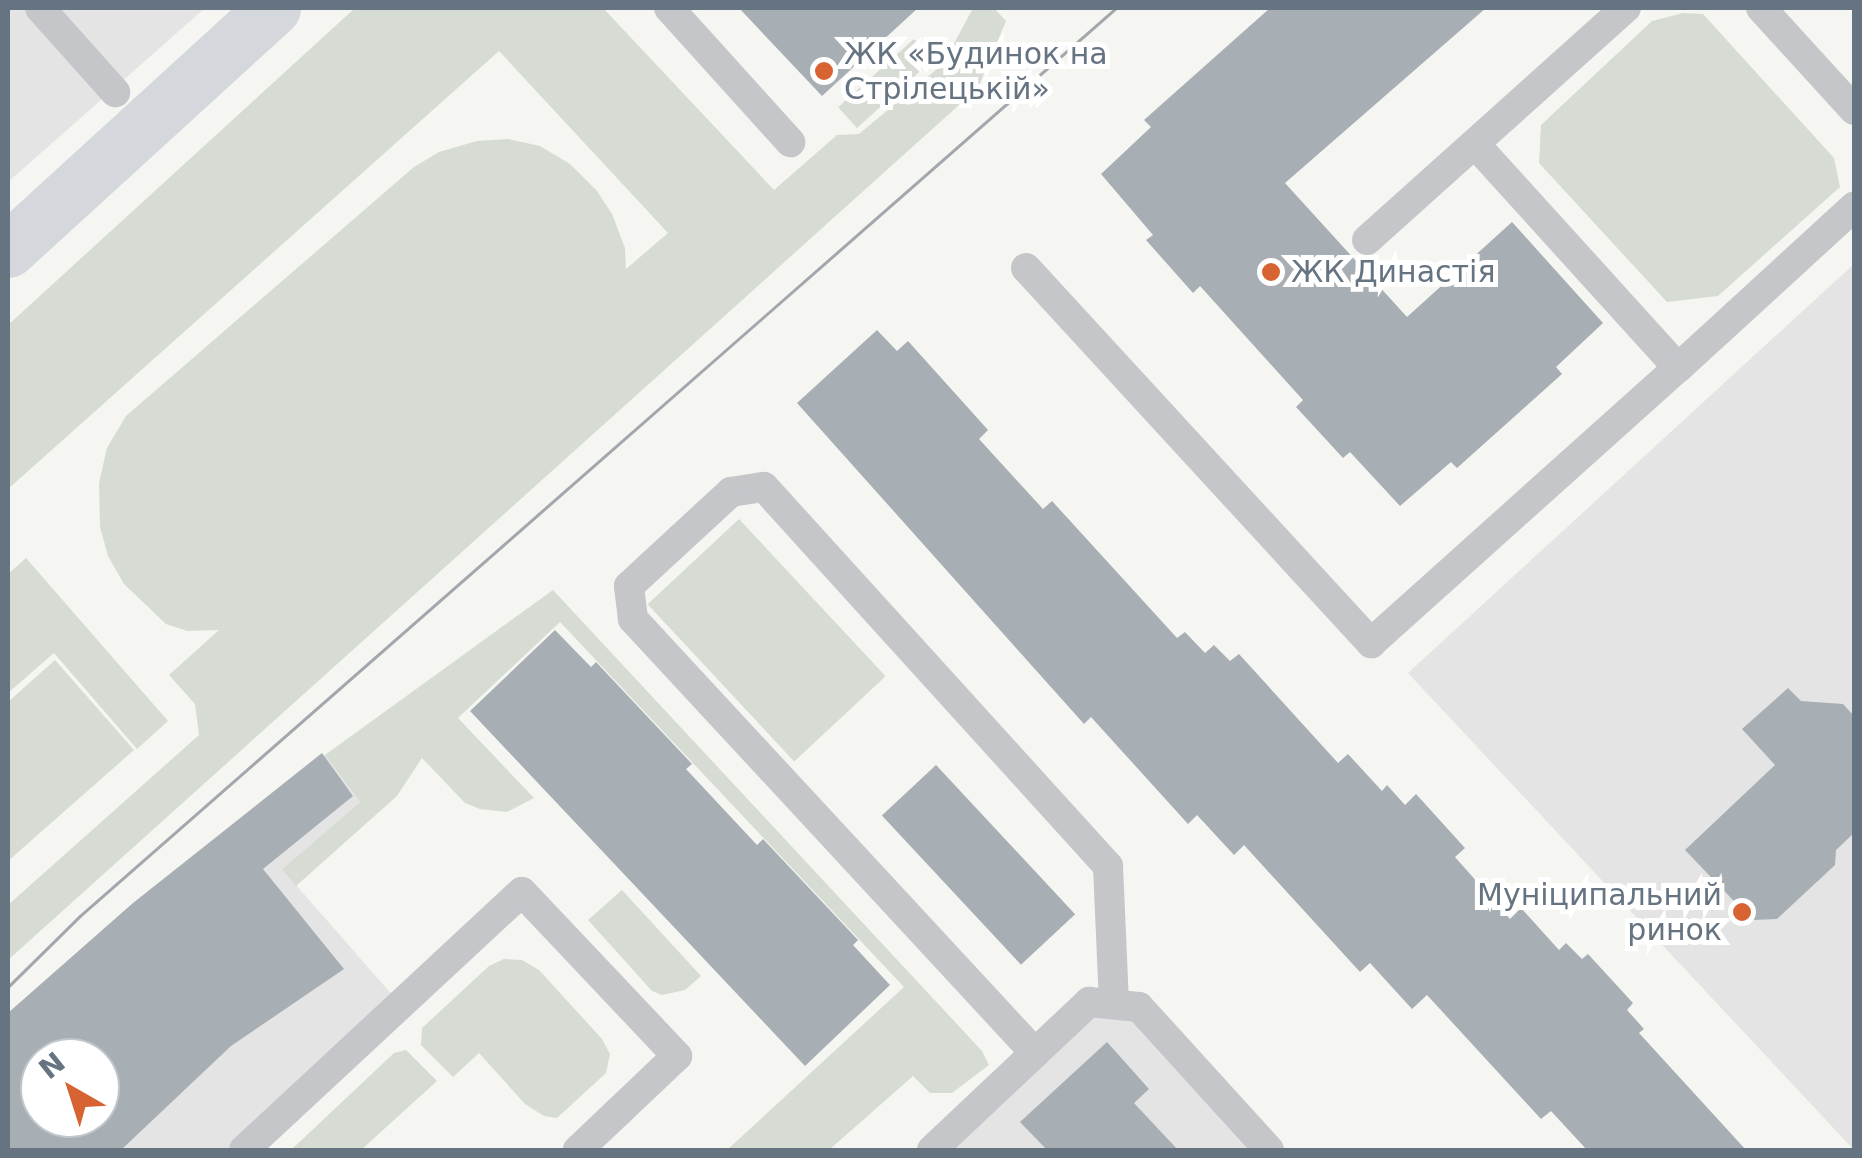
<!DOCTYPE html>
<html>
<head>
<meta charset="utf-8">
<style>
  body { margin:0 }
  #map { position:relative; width:1862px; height:1158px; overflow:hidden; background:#f5f5f2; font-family:"DejaVu Sans",sans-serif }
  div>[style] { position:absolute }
  .built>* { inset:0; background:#e3e4e3 }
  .green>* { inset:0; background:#d6dcd3; transform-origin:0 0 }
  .building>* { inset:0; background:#a8afb4; transform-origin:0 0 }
  .service>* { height:30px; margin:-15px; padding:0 15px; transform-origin:15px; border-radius:15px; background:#c4c6ca }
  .secondary>* { height:55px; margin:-27.5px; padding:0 27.5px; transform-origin:27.5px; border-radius:27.5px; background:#d4d8dc }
  .tram>* { height:2.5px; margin:-1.25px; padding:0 1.25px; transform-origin:1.25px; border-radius:1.25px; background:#a2a7ac }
  .dots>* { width:28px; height:28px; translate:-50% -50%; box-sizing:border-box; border:5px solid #fff; border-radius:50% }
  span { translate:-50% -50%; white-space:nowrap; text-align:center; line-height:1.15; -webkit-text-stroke:10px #fff; paint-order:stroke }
  .poi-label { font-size:30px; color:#667381 }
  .left { translate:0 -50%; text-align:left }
  .right { translate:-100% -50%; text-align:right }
  .frame { position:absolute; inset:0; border:10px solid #667381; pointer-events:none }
  .north { position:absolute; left:20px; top:1038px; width:100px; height:100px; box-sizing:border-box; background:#fff; border:2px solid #c2c7cd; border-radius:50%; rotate:321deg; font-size:28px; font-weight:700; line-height:40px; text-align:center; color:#667381 }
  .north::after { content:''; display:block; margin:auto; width:35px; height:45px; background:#d66331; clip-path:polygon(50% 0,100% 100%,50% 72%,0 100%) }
</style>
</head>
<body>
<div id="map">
  <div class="built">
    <i style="clip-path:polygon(8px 8px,205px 8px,8px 182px)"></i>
    <i style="clip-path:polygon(1854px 264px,1854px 1150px,1408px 673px)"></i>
    <i style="clip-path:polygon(evenodd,325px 755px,360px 802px,282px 869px,401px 1005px,244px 1150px,8px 1150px,8px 1013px,133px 903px,325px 755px,40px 1058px,100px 1058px,100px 1118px,40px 1118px,40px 1058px)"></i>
    <i style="clip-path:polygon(1089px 1002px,1139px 1007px,1269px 1150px,932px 1150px)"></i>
  </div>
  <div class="green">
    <i style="clip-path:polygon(355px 8px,603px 8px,774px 190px,837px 135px,859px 134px,943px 64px,973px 8px,994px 8px,1006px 21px,978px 88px,8px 960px,8px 905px,199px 735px,195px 704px,169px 675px,219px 630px,187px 631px,166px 624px,124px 584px,108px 556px,100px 527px,99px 483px,107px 448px,126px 416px,414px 167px,439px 152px,477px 141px,508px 139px,540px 146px,570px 164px,597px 191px,612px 214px,625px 248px,626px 269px,668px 233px,499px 51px,8px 489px,8px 325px)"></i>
    <i style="clip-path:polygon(1683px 13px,1703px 14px,1834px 158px,1840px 187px,1718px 296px,1667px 302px,1539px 163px,1541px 125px,1652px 21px)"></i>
    <i style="left:914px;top:39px;width:28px;height:102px;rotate:48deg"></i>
    <i style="left:739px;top:519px;width:215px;height:125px;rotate:47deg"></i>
    <i style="clip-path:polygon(26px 558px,168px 721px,137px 749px,54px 653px,8px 693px,8px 574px)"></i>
    <i style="clip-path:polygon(553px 590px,982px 1051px,989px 1065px,952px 1093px,930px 1093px,913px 1076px,829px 1150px,727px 1150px,904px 987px,560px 622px,458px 718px,534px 798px,507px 812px,480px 809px,465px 803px,422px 758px,397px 796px,296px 886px,282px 869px,360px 802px,325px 755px)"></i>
    <i style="clip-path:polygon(55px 660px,134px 750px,8px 861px,8px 702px)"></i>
    <i style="clip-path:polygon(622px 890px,701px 976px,685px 990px,662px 995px,652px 991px,588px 920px)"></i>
    <i style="clip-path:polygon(504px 959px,522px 960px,539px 970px,602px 1039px,610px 1054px,606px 1073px,557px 1118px,544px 1116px,525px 1104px,479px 1053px,453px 1077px,421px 1045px,422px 1028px,489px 966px)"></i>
    <i style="clip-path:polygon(406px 1050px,437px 1081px,361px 1150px,291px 1150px,394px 1053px)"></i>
  </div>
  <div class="building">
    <i style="clip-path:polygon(739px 8px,918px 8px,822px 96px)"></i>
    <i style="clip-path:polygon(1270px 8px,1486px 8px,1285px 183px,1407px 317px,1512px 222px,1603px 323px,1556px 367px,1562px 374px,1457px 468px,1451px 462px,1400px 506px,1350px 452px,1343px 458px,1296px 407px,1303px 400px,1200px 286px,1193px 293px,1146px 240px,1153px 235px,1101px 174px,1151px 127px,1144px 120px)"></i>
    <i style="clip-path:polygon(877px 330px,897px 351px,908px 341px,988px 430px,979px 439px,1043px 509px,1052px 501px,1177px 638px,1185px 632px,1205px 653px,1214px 645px,1230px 661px,1239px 654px,1338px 763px,1348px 754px,1382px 791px,1387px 785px,1405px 805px,1416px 794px,1465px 848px,1455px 857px,1510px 919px,1521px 908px,1559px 950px,1566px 943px,1582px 959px,1588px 954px,1633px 1003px,1627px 1010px,1644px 1029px,1639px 1033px,1746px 1150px,1587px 1150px,1551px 1111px,1541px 1119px,1427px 995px,1412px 1009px,1370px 963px,1360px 972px,1244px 845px,1234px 855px,1197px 815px,1188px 824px,1091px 717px,1084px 724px,797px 403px)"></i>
    <i style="clip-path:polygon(555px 630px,591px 667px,596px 662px,692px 764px,686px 769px,757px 845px,763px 839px,858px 940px,853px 945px,890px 985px,805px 1066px,470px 711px)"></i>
    <i style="clip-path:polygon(1788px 688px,1801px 701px,1843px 704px,1854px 716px,1854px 833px,1836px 850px,1835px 865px,1777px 919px,1752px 920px,1685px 850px,1775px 765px,1742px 729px)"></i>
    <i style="clip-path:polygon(evenodd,322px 753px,353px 796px,263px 869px,344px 969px,231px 1046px,121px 1150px,8px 1150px,8px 1013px,133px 903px,322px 753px,40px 1058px,100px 1058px,100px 1118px,40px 1118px,40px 1058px)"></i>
    <i style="left:936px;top:765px;width:204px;height:74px;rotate:47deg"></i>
    <i style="clip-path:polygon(1107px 1042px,1149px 1089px,1134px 1103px,1178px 1150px,1047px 1150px,1020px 1122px)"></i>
  </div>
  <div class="service">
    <i style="left:40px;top:8px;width:113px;rotate:48.2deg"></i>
    <i style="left:669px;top:8px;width:181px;rotate:47.9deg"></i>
    <i style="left:1761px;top:8px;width:138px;rotate:47.6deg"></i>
    <i style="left:1475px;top:144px;width:302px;rotate:47.8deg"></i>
    <i style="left:1678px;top:368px;width:239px;rotate:-42.5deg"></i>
    <i style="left:1367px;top:240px;width:348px;rotate:-41.9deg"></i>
    <i style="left:1026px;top:268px;width:510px;rotate:47.39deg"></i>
    <i style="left:1371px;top:643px;width:412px;rotate:-41.9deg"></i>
    <i style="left:1035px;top:1053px;width:592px;rotate:-132.81deg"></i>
    <i style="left:633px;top:619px;width:33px;rotate:-97deg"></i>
    <i style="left:629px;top:586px;width:139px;rotate:-42.7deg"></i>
    <i style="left:731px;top:492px;width:33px;rotate:-9deg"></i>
    <i style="left:764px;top:487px;width:512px;rotate:47.77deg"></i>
    <i style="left:1108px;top:866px;width:138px;rotate:87.5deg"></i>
    <i style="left:244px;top:1150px;width:379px;rotate:-42.9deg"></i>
    <i style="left:522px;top:892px;width:226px;rotate:46.6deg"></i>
    <i style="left:677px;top:1056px;width:137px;rotate:136.5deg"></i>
    <i style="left:932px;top:1150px;width:216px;rotate:-43.3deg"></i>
    <i style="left:1089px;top:1002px;width:50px;rotate:5.7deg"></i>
    <i style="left:1139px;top:1007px;width:193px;rotate:47.7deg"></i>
  </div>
  <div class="secondary">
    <i style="left:8px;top:250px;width:359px;rotate:-42.4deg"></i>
  </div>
  <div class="tram">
    <i style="left:8px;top:987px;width:101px;rotate:-44.6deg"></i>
    <i style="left:80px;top:916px;width:1378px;rotate:-41.23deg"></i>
  </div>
  <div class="dots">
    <i style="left:824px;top:71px;background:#d66331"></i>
    <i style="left:1271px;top:272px;background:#d66331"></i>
    <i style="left:1742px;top:912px;background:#d66331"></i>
  </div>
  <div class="poi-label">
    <span class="left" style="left:844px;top:71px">ЖК «Будинок на<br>Стрілецькій»</span>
    <span class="left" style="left:1291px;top:272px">ЖК Династія</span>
    <span class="right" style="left:1722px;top:912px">Муніципальний<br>ринок</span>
  </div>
  <div class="frame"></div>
  <div class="north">N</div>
</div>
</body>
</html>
